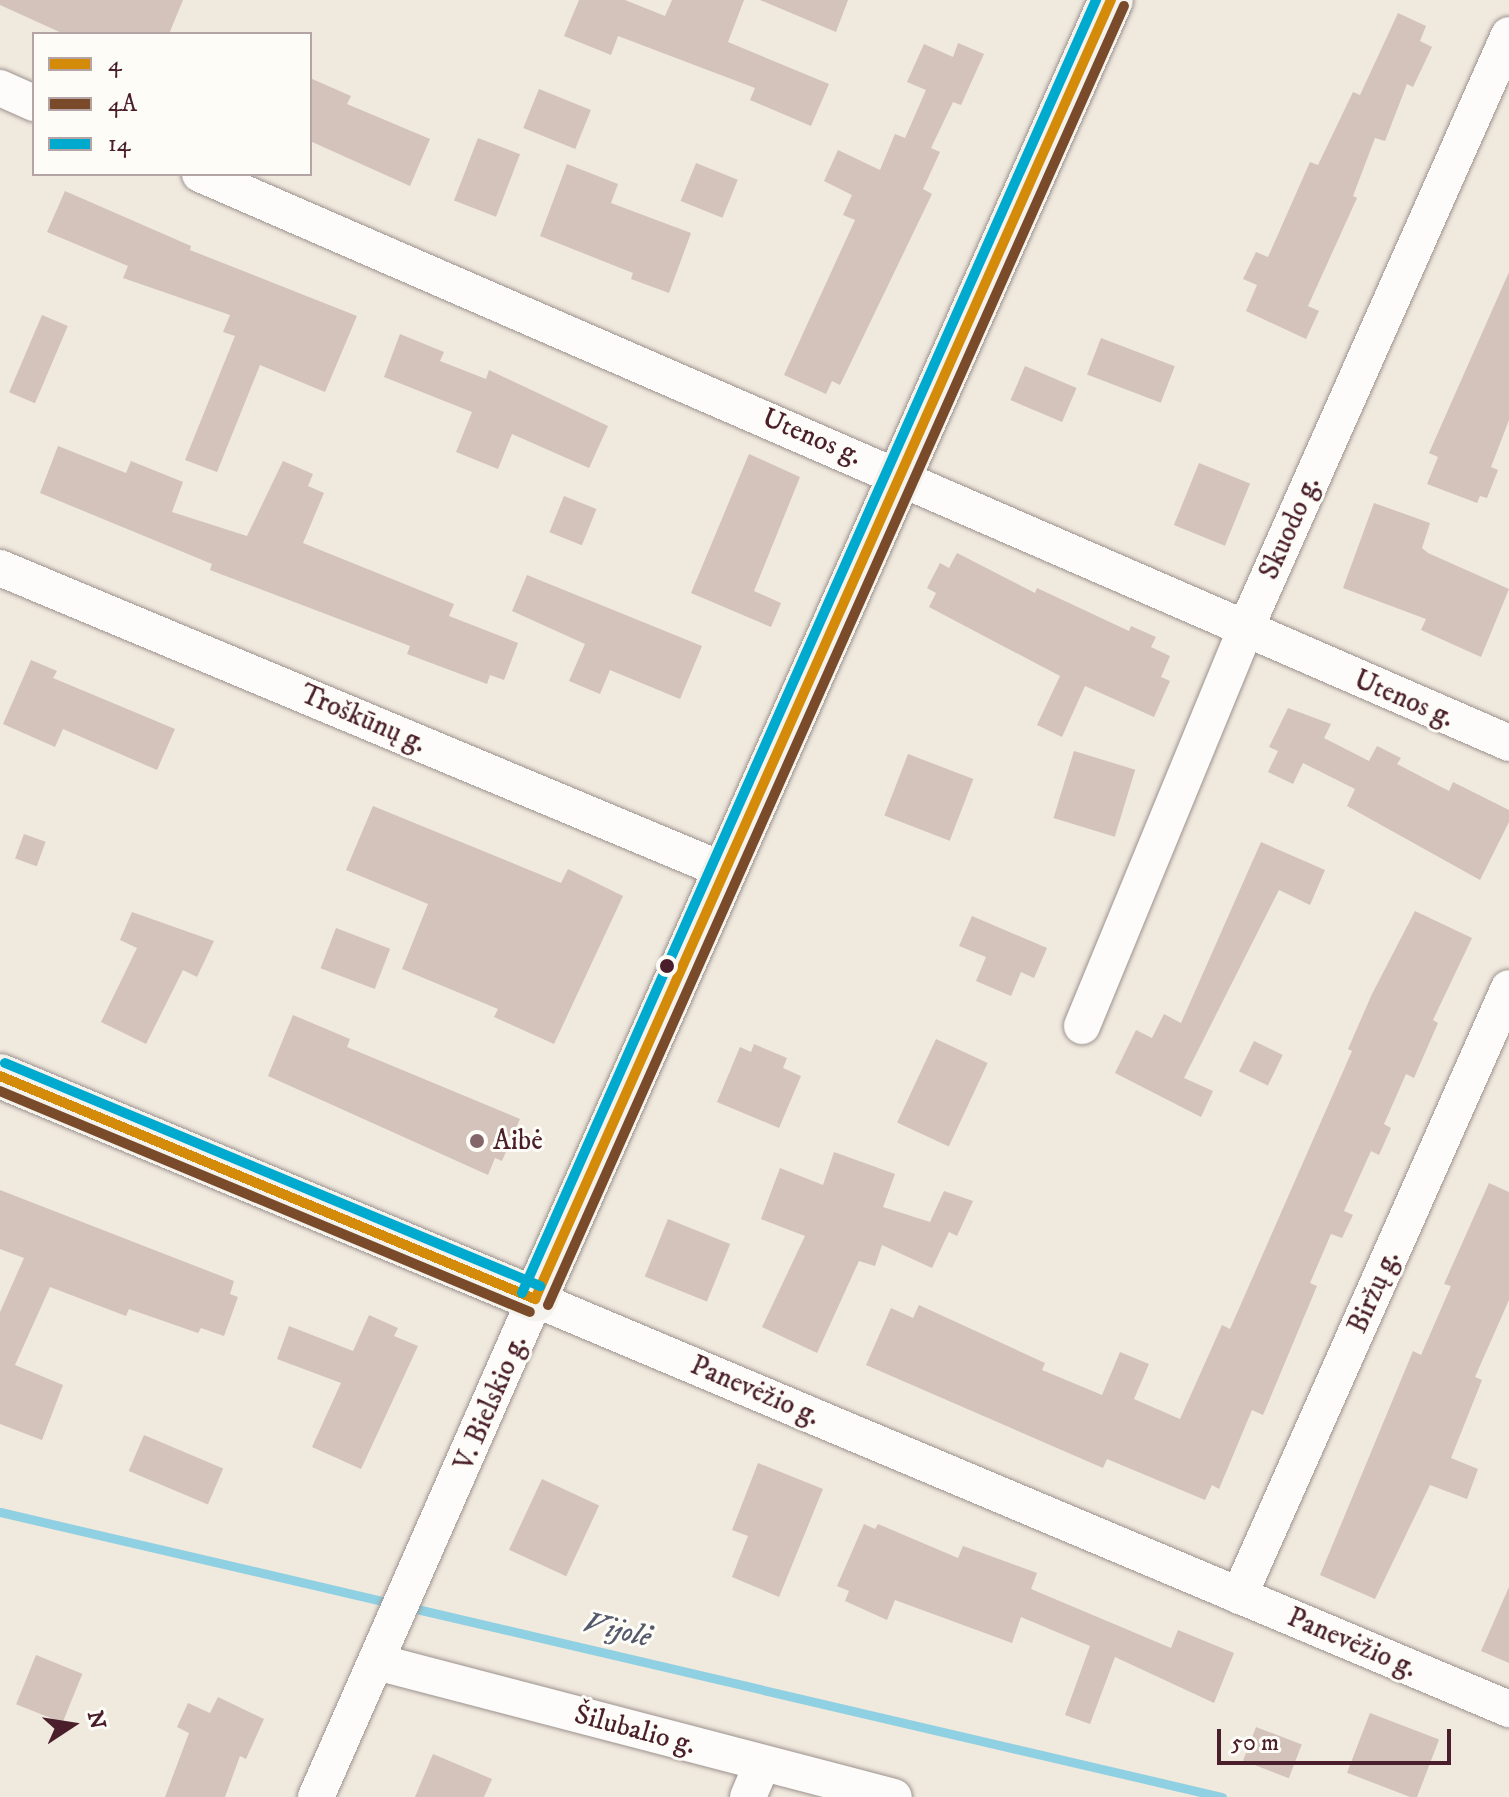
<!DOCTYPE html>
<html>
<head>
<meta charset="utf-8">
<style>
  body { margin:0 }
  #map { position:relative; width:1509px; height:1797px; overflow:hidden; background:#f0e9de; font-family:"IM FELL DW Pica",serif }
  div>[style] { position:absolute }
  .stream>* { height:9px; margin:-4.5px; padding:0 4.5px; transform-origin:4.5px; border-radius:4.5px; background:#8fd0e2 }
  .building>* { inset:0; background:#d4c3bb; transform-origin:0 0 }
  .roads { filter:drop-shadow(0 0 2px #9c928e) drop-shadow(0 0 2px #9c928e) }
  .street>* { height:36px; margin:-18px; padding:0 18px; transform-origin:18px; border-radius:18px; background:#fdfcfa }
  .secondary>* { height:44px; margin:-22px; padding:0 22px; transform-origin:22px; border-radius:22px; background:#f4f2ec }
  .bus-1>* { height:10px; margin:-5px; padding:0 5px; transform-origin:5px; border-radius:5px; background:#d48b09 }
  .bus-2>* { height:10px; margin:-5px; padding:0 5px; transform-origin:5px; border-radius:5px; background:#7a4b2a }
  .bus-3>* { height:10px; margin:-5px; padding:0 5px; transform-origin:5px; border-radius:5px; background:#00a9ce }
  .dots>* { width:22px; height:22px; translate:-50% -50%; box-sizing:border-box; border:4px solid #fdfcf7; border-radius:50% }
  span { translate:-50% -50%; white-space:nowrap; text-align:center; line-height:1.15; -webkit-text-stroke:6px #fdfcf7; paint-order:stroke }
  .street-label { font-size:28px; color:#4a1f2b }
  .poi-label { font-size:28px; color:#4a1f2b }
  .left { translate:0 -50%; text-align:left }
  .water-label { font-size:30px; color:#54596c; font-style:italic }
  .legend { position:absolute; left:32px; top:32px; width:280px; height:144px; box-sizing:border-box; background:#fdfcf7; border:2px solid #b5a4a5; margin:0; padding:10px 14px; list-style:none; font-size:24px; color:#4a1f2b }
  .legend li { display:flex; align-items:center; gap:16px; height:40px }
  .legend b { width:40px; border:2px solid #b5a4a5 }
  .north { position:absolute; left:32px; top:1685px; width:80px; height:80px; -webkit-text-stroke:6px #fdfcf7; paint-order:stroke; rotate:78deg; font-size:22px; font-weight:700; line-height:32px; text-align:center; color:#4a1f2b }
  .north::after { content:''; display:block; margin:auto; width:28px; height:36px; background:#4a1f2b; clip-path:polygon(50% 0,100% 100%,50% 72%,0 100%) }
  .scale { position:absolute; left:1217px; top:1729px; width:234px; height:36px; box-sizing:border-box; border:4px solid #4a1f2b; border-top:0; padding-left:10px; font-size:24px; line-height:28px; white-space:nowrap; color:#4a1f2b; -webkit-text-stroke:6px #fdfcf7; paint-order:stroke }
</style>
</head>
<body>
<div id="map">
  <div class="stream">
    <i style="left:0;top:1512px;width:405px;rotate:13.1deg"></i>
    <i style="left:408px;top:1607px;width:836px;rotate:13.14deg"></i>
  </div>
  <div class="building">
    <i style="clip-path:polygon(0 0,183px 0,169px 34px,64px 34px,0 5px)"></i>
    <i style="clip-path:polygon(579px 0,625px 0,665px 16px,672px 0,744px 0,728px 42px,829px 84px,811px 126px,750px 100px,755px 88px,618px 36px,611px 55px,564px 36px)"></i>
    <i style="clip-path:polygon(760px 0,848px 0,836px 32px)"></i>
    <i style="clip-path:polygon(1398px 13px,1426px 26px,1420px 41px,1432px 47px,1413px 87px,1407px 84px,1385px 141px,1375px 138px,1353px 196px,1357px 198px,1308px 306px,1319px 311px,1306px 339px,1246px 311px,1257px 285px,1243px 279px,1256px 252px,1268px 257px,1310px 162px,1318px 165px,1353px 92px,1360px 95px)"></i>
    <i style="clip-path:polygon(958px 43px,984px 54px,961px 105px,953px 102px,931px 148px,940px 152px,923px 189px,932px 194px,840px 385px,832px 381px,826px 394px,784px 375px,855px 220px,843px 215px,852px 195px,824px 181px,838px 150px,880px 170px,895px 134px,905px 138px,926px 90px,907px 82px,924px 44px,953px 57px)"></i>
    <i style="clip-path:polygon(310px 78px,351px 96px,347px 104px,430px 139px,410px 186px,310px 141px)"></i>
    <i style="left:539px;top:89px;width:56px;height:42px;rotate:22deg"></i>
    <i style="left:478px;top:138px;width:45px;height:67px;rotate:21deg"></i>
    <i style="left:696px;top:163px;width:45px;height:41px;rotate:22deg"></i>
    <i style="clip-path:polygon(567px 164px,618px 184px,611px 203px,691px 233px,669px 293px,631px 279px,633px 273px,540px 236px)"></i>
    <i style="clip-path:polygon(65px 191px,191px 246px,190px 250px,357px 316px,325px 392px,260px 365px,217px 472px,185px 460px,235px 336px,223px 332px,230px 315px,123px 278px,128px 266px,47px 232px)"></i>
    <i style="clip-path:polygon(1509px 272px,1509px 420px,1491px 467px,1498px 470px,1487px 498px,1480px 496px,1477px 503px,1427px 484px,1438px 457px,1429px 453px)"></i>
    <i style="left:42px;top:315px;width:28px;height:84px;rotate:23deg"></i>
    <i style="clip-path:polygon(400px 334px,444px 352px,440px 361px,486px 379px,489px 370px,608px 426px,589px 468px,512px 434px,498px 469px,456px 452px,472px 412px,384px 377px)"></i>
    <i style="left:1101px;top:338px;width:79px;height:39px;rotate:21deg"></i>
    <i style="left:1025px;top:366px;width:56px;height:37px;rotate:23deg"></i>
    <i style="clip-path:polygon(58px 446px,126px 473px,131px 461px,183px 482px,172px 512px,247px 536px,283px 461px,313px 474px,308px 486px,324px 493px,303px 543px,454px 604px,449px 616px,518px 643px,504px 680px,490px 675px,487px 684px,407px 654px,410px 646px,210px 570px,212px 564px,40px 493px)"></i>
    <i style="clip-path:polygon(749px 454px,800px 477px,754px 591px,781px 603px,771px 627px,691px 593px)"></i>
    <i style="left:1199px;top:463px;width:55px;height:67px;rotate:22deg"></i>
    <i style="left:564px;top:496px;width:35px;height:39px;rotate:22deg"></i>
    <i style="clip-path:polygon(1374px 503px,1430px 523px,1422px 548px,1428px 553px,1509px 589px,1481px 657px,1421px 630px,1426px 619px,1343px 588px)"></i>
    <i style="clip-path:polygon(957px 553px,1035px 593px,1037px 588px,1129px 631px,1131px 626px,1156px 637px,1151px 647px,1170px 656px,1161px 677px,1170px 681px,1154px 717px,1085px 686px,1062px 737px,1037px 725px,1060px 676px,929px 607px,936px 593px,927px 588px,940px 563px,949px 568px)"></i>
    <i style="clip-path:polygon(527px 575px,702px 646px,680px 699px,610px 670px,600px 694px,569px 681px,585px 644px,512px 611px)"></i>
    <i style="clip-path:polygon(31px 660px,57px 671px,53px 678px,175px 729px,157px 770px,63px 729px,55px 747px,3px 724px)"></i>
    <i style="clip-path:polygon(1288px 708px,1331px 724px,1324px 738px,1369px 761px,1377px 746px,1401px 758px,1397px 764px,1449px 791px,1453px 782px,1509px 810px,1509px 822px,1480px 880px,1347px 806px,1355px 789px,1303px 763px,1293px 784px,1268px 772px,1278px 751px,1269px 747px)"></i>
    <i style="left:1074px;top:751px;width:64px;height:70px;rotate:17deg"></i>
    <i style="left:908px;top:754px;width:70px;height:66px;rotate:21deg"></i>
    <i style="clip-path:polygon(373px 806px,561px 883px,568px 869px,623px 896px,554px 1044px,494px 1017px,498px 1009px,402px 969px,428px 904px,346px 870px)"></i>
    <i style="left:24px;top:834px;width:23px;height:26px;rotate:20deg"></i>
    <i style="clip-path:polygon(1261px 842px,1325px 870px,1310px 905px,1279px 890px,1184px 1078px,1213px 1091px,1201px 1117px,1115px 1073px,1136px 1030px,1152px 1038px,1164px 1014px,1181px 1023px)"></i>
    <i style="clip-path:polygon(1415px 911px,1472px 938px,1433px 1020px,1438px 1023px,1414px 1078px,1406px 1074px,1384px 1124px,1391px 1128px,1379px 1155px,1371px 1151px,1344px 1211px,1353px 1215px,1342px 1238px,1331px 1234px,1310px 1283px,1317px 1286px,1263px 1415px,1252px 1410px,1219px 1489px,1212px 1485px,1205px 1500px,1107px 1459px,1103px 1468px,866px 1365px,891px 1308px,913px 1318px,919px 1305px,1045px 1363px,1042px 1370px,1102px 1395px,1120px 1352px,1149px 1364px,1134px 1399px,1180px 1419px,1222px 1325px,1230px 1329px,1352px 1051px,1348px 1049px,1372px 994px)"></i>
    <i style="clip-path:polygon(132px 912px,214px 941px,197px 977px,183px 970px,146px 1044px,101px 1022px,137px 948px,120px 940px)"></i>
    <i style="clip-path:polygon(972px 916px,1047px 948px,1034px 978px,1021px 972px,1011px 996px,976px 981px,986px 957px,959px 946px)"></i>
    <i style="left:336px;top:928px;width:58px;height:43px;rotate:21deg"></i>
    <i style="clip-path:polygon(293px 1015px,350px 1039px,347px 1047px,520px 1119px,502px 1161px,495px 1158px,488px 1175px,268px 1076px)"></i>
    <i style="left:936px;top:1039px;width:57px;height:92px;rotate:25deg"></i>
    <i style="left:1254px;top:1041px;width:32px;height:34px;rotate:26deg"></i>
    <i style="clip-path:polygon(754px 1044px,787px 1058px,783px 1068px,801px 1076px,779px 1128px,717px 1102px,740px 1047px,751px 1052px)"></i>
    <i style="clip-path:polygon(834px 1152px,895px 1174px,883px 1207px,930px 1222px,944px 1191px,973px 1201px,957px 1236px,949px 1232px,932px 1268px,882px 1245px,875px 1266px,859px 1261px,817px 1353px,762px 1327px,805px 1236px,761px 1219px,780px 1168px,823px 1185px)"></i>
    <i style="clip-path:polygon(1489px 1183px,1509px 1192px,1509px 1300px,1475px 1377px,1482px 1380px,1451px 1458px,1478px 1469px,1467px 1499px,1430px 1485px,1375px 1599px,1320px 1575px,1413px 1351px,1421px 1355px,1451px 1286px,1444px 1284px)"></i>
    <i style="clip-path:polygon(0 1190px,234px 1281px,230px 1294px,238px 1297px,224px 1336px,201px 1328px,198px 1333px,129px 1309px,126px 1316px,50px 1287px,15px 1365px,63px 1385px,42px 1440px,0 1424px,0 1312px,24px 1258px,0 1249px)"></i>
    <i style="left:668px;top:1219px;width:67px;height:62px;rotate:22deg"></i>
    <i style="clip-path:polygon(369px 1315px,398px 1328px,394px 1336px,418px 1346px,361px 1469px,312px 1447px,341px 1383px,277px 1359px,289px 1326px,353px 1351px)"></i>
    <i style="left:144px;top:1435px;width:86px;height:39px;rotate:23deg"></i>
    <i style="clip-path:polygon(758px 1463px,823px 1489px,779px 1597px,732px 1577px,748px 1536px,732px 1530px)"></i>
    <i style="left:542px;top:1479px;width:63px;height:78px;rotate:25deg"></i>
    <i style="clip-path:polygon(864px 1524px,875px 1529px,878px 1524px,958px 1558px,963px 1546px,1037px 1573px,1031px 1589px,1171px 1648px,1178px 1630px,1234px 1653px,1214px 1703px,1115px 1657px,1090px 1724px,1065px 1715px,1090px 1646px,1021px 1617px,1012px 1643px,895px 1600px,887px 1620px,845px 1601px,849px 1591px,837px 1586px)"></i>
    <i style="clip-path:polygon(1509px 1587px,1509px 1663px,1481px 1651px)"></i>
    <i style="left:36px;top:1655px;width:50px;height:53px;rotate:22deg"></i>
    <i style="clip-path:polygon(218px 1697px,264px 1719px,246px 1759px,240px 1756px,225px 1797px,165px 1797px,189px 1733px,177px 1727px,188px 1703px,210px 1713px)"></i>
    <i style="left:1370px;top:1713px;width:74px;height:64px;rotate:21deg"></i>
    <i style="left:1256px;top:1727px;width:49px;height:36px;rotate:21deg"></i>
    <i style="clip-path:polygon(433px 1754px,492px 1779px,484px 1797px,415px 1797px)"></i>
  </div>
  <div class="roads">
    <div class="street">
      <i style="left:0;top:88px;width:37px;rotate:24deg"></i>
      <i style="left:200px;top:174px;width:1427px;rotate:23.49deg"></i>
      <i style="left:0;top:568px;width:786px;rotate:22.68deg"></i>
      <i style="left:1082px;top:1026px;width:426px;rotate:-67.6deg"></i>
      <i style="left:1244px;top:632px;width:653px;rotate:-66.06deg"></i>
      <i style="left:1239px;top:1596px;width:665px;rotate:-66.06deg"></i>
      <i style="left:377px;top:1662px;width:534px;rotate:14.63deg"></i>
      <i style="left:316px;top:1797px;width:544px;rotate:-66.26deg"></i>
      <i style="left:535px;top:1299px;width:1057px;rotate:22.83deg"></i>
      <i style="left:748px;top:1797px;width:36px;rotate:-67deg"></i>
    </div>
    <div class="secondary">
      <i style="left:0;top:1076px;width:580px;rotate:22.63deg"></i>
      <i style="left:535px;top:1299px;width:1421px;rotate:-66.09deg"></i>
    </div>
  </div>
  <div class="bus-1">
    <i style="left:0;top:1076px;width:580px;rotate:22.63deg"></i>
    <i style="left:535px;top:1299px;width:1421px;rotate:-66.09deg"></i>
  </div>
  <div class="bus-2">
    <i style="left:0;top:1091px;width:574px;rotate:22.64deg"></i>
    <i style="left:548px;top:1305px;width:1421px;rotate:-66.09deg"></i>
  </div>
  <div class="bus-3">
    <i style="left:5px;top:1063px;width:580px;rotate:22.63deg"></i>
    <i style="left:522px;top:1293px;width:1415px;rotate:-66.06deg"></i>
  </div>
  <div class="dots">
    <i style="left:667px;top:966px;background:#4a1f2b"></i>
    <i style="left:477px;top:1141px;background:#84666a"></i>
  </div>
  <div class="street-label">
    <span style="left:812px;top:437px;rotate:23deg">Utenos g.</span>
    <span style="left:1290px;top:528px;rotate:-66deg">Skuodo g.</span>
    <span style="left:1404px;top:699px;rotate:23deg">Utenos g.</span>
    <span style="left:363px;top:719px;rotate:23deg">Troškūnų g.</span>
    <span style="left:1374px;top:1292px;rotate:-66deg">Biržų g.</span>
    <span style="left:755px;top:1391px;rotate:23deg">Panevėžio g.</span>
    <span style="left:491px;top:1403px;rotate:-67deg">V. Bielskio g.</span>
    <span style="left:1352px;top:1643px;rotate:23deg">Panevėžio g.</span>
    <span style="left:635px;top:1730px;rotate:15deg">Šilubalio g.</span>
  </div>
  <div class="poi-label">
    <span class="left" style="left:493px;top:1141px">Aibė</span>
  </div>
  <div class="water-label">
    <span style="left:617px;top:1631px;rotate:13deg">Vijolė</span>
  </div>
  <ul class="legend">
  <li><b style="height:10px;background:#d48b09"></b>4</li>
  <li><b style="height:10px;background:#7a4b2a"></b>4A</li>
  <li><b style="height:10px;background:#00a9ce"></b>14</li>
  </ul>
  <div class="north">N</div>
  <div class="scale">50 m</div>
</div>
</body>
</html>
